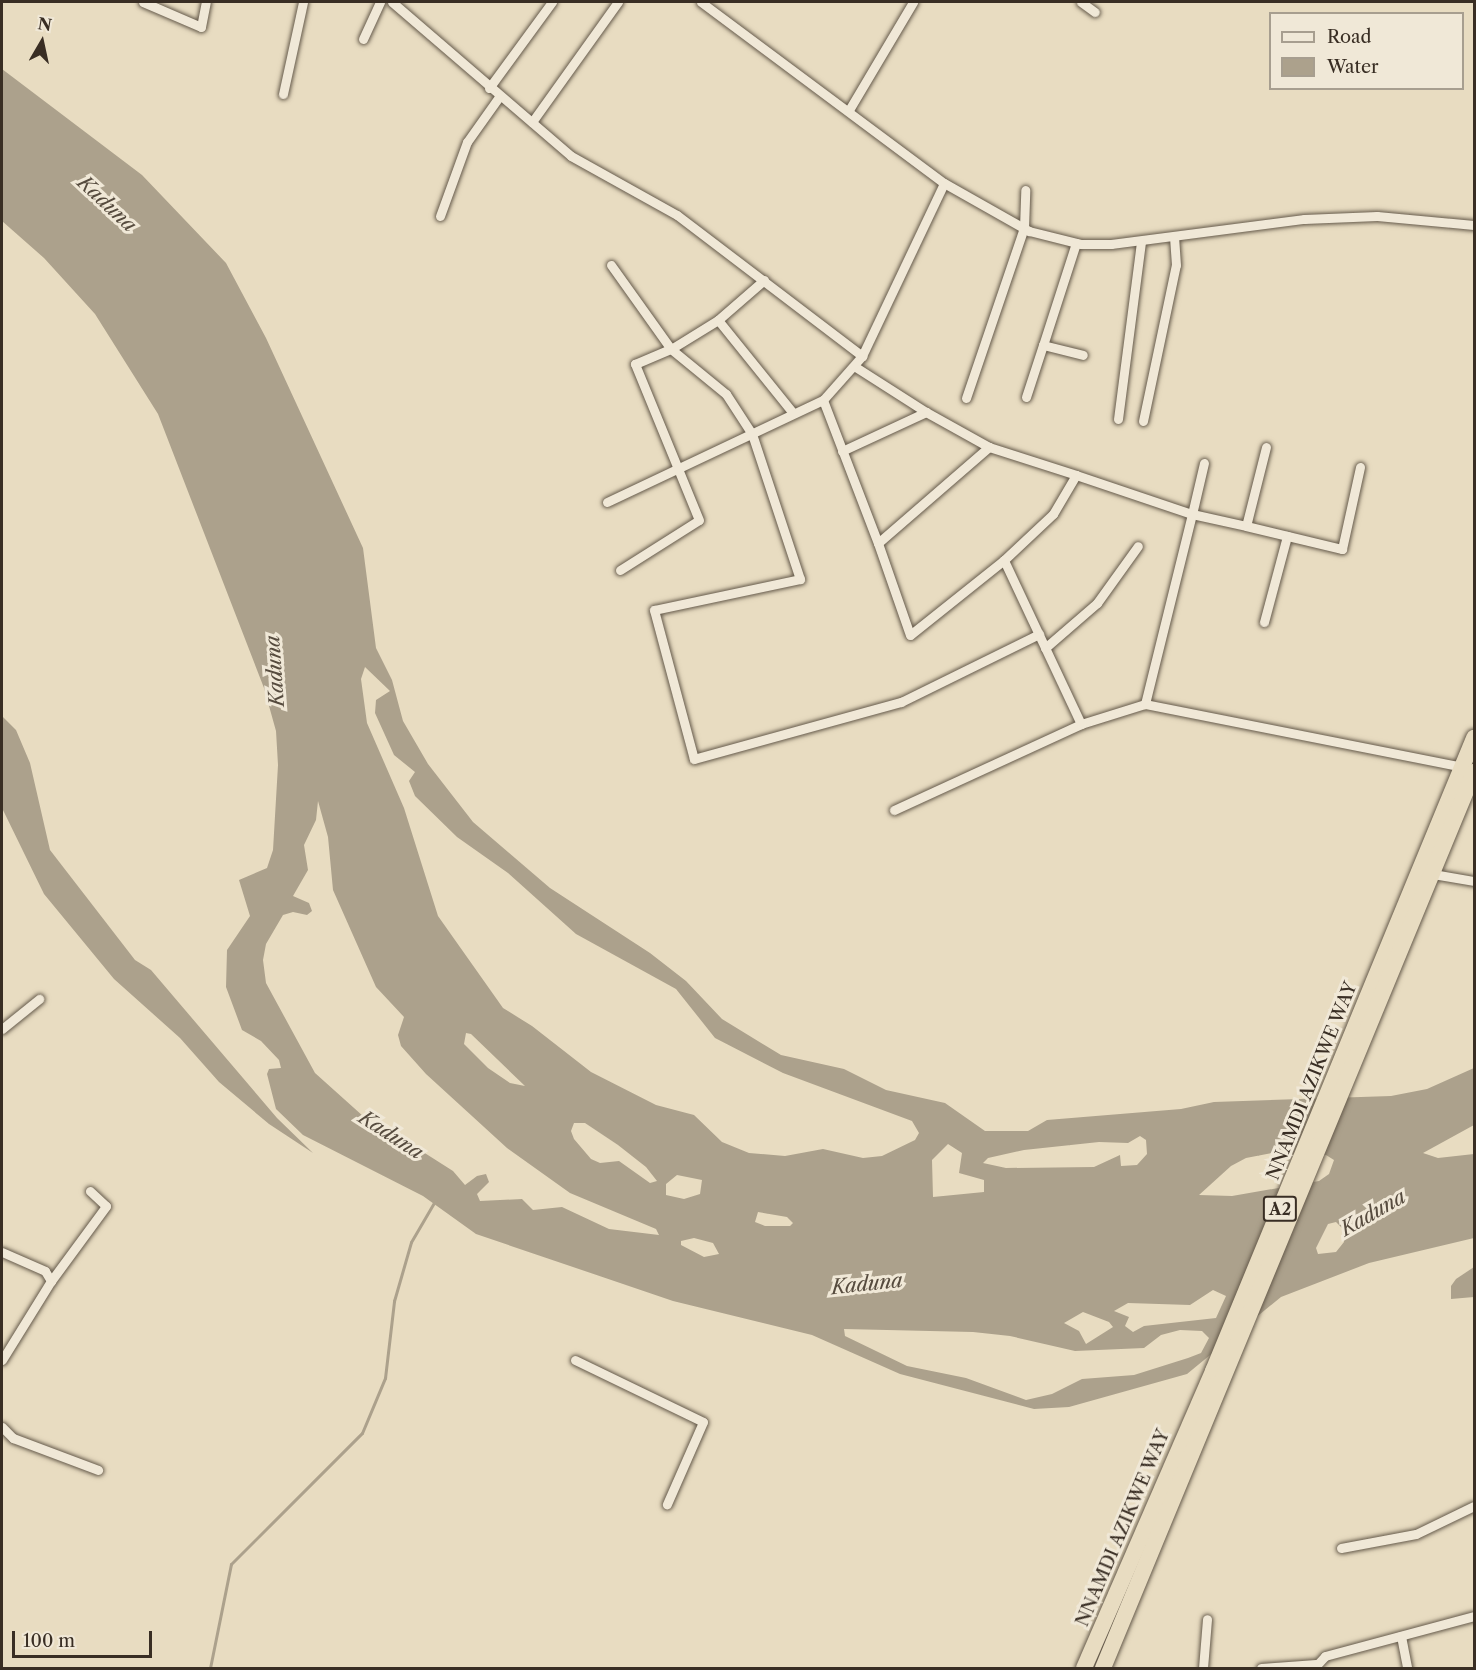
<!DOCTYPE html>
<html>
<head>
<meta charset="utf-8">
<style>
  body { margin:0 }
  #map { position:relative; width:1476px; height:1670px; overflow:hidden; background:#e8dcc1; font-family:"Libre Caslon Text",serif }
  div>[style] { position:absolute }
  .water>* { inset:0; background:#aca18c }
  .stream>* { height:3px; margin:-1.5px; padding:0 1.5px; transform-origin:1.5px; border-radius:1.5px; background:#aca18c }
  .roads { filter:drop-shadow(0 0 2px #655a4b) drop-shadow(0 0 2px #655a4b) }
  .minor>* { height:9px; margin:-4.5px; padding:0 4.5px; transform-origin:4.5px; border-radius:4.5px; background:#f0e8d7 }
  .trunk>* { height:16px; margin:-8px; padding:0 8px; transform-origin:8px; border-radius:8px; background:#e8dcc1 }
  span { translate:-50% -50%; white-space:nowrap; text-align:center; line-height:1.15; -webkit-text-stroke:6px #f0e8d7; paint-order:stroke }
  .shield-label span { padding:2px 4px; background:#f0e8d7; border:2px solid; border-radius:4px; -webkit-text-stroke-width:0 }
  .shield-label { font-size:16px; color:#392e24; font-weight:700 }
  .street-label { font-size:18px; color:#392e24 }
  .water-label { font-size:20px; color:#564b3e; font-style:italic }
  .frame { position:absolute; inset:0; border:3px solid #392e24; pointer-events:none }
  .legend { position:absolute; left:1269px; top:12px; width:195px; height:78px; box-sizing:border-box; background:#f0e8d7; border:2px solid #a79e8f; margin:0; padding:8px 10px; list-style:none; font-size:18px; color:#392e24 }
  .legend li { display:flex; align-items:center; gap:12px; height:30px }
  .legend b { width:30px; border:2px solid #a79e8f }
  .north { position:absolute; left:12px; top:12px; width:60px; height:60px; -webkit-text-stroke:4px #f0e8d7; paint-order:stroke; rotate:9deg; font-size:16px; font-weight:700; line-height:24px; text-align:center; color:#392e24 }
  .north::after { content:''; display:block; margin:auto; width:21px; height:27px; background:#392e24; clip-path:polygon(50% 0,100% 100%,50% 72%,0 100%) }
  .scale { position:absolute; left:12px; top:1631px; width:140px; height:27px; box-sizing:border-box; border:3px solid #392e24; border-top:0; padding-left:8px; font-size:18px; line-height:21px; white-space:nowrap; color:#392e24; -webkit-text-stroke:4px #f0e8d7; paint-order:stroke }
</style>
</head>
<body>
<div id="map">
  <div class="water">
    <i style="clip-path:polygon(evenodd,2px 69px,142px 175px,226px 263px,266px 338px,363px 548px,376px 648px,392px 680px,403px 721px,428px 764px,473px 822px,550px 888px,650px 953px,686px 981px,722px 1019px,781px 1055px,844px 1069px,886px 1090px,945px 1103px,985px 1131px,1028px 1131px,1047px 1120px,1181px 1109px,1214px 1102px,1391px 1096px,1427px 1089px,1474px 1068px,1474px 1125px,1423px 1153px,1438px 1158px,1474px 1154px,1474px 1238px,1369px 1263px,1281px 1297px,1187px 1374px,1069px 1407px,1034px 1409px,900px 1374px,812px 1335px,673px 1301px,476px 1234px,423px 1196px,303px 1135px,276px 1109px,267px 1074px,269px 1069px,281px 1068px,279px 1060px,261px 1041px,242px 1030px,226px 987px,227px 950px,250px 916px,239px 880px,267px 868px,273px 850px,278px 765px,276px 731px,264px 688px,158px 414px,95px 314px,44px 258px,2px 221px,2px 69px,365px 667px,390px 691px,376px 700px,375px 713px,394px 755px,415px 772px,409px 781px,415px 796px,457px 837px,508px 873px,576px 934px,676px 989px,715px 1038px,783px 1073px,912px 1121px,919px 1133px,915px 1140px,882px 1156px,863px 1158px,823px 1149px,785px 1156px,749px 1153px,722px 1142px,694px 1115px,656px 1105px,591px 1072px,532px 1026px,503px 1008px,438px 916px,404px 808px,367px 723px,361px 679px,365px 667px,2px 69px,318px 801px,328px 837px,333px 890px,376px 987px,404px 1017px,398px 1035px,401px 1046px,426px 1074px,507px 1148px,570px 1193px,656px 1229px,659px 1235px,609px 1229px,562px 1207px,533px 1210px,522px 1199px,480px 1201px,477px 1194px,489px 1182px,486px 1174px,477px 1176px,465px 1185px,453px 1171px,409px 1143px,383px 1134px,315px 1073px,266px 983px,263px 960px,266px 944px,283px 915px,293px 912px,307px 915px,312px 911px,309px 903px,293px 896px,308px 870px,304px 845px,316px 820px,318px 801px,2px 69px,466px 1033px,471px 1034px,525px 1086px,510px 1083px,488px 1068px,464px 1044px,466px 1033px,2px 69px,574px 1123px,585px 1123px,618px 1145px,646px 1167px,657px 1181px,650px 1183px,619px 1161px,600px 1163px,591px 1159px,574px 1139px,571px 1131px,574px 1123px,2px 69px,1140px 1136px,1146px 1140px,1147px 1154px,1137px 1165px,1121px 1166px,1120px 1155px,1094px 1167px,1006px 1168px,983px 1163px,988px 1158px,1024px 1150px,1099px 1142px,1128px 1143px,1140px 1136px,2px 69px,948px 1144px,962px 1153px,959px 1173px,984px 1180px,984px 1192px,933px 1197px,932px 1160px,948px 1144px,2px 69px,1272px 1153px,1326px 1155px,1334px 1160px,1329px 1174px,1319px 1181px,1232px 1196px,1199px 1195px,1231px 1166px,1246px 1158px,1272px 1153px,2px 69px,677px 1175px,702px 1180px,700px 1194px,684px 1199px,666px 1195px,666px 1184px,677px 1175px,2px 69px,758px 1212px,787px 1217px,793px 1223px,790px 1226px,765px 1226px,755px 1222px,758px 1212px,2px 69px,1336px 1222px,1343px 1229px,1344px 1242px,1336px 1252px,1318px 1254px,1316px 1248px,1328px 1224px,1336px 1222px,2px 69px,694px 1238px,713px 1243px,719px 1254px,704px 1257px,681px 1245px,681px 1241px,694px 1238px,2px 69px,1213px 1290px,1226px 1296px,1216px 1318px,1144px 1326px,1133px 1332px,1125px 1326px,1129px 1317px,1114px 1311px,1128px 1303px,1190px 1305px,1213px 1290px,2px 69px,1083px 1312px,1109px 1322px,1113px 1327px,1086px 1344px,1079px 1331px,1064px 1323px,1083px 1312px,2px 69px,844px 1329px,973px 1332px,1010px 1336px,1075px 1351px,1144px 1348px,1161px 1335px,1180px 1330px,1202px 1331px,1209px 1338px,1201px 1353px,1188px 1358px,1134px 1375px,1082px 1379px,1052px 1394px,1026px 1400px,966px 1378px,907px 1366px,845px 1336px,844px 1329px)"></i>
    <i style="clip-path:polygon(2px 716px,16px 730px,30px 763px,50px 850px,135px 960px,151px 970px,277px 1118px,313px 1153px,269px 1124px,219px 1082px,180px 1038px,114px 979px,44px 894px,2px 808px)"></i>
    <i style="clip-path:polygon(1474px 1267px,1474px 1297px,1451px 1299px,1451px 1286px,1456px 1279px)"></i>
  </div>
  <div class="stream">
    <i style="left:210px;top:1668px;width:106px;rotate:-78.6deg"></i>
    <i style="left:231px;top:1564px;width:185px;rotate:-45deg"></i>
    <i style="left:362px;top:1433px;width:60px;rotate:-67.3deg"></i>
    <i style="left:385px;top:1378px;width:78px;rotate:-83.3deg"></i>
    <i style="left:394px;top:1301px;width:61px;rotate:-73.9deg"></i>
    <i style="left:411px;top:1242px;width:48px;rotate:-59.7deg"></i>
  </div>
  <div class="roads">
    <div class="minor">
      <i style="left:143px;top:2px;width:63px;rotate:23.3deg"></i>
      <i style="left:201px;top:27px;width:25px;rotate:-79deg"></i>
      <i style="left:392px;top:2px;width:236px;rotate:40.7deg"></i>
      <i style="left:571px;top:156px;width:121px;rotate:29.1deg"></i>
      <i style="left:677px;top:215px;width:233px;rotate:37.3deg"></i>
      <i style="left:701px;top:2px;width:303px;rotate:36.7deg"></i>
      <i style="left:944px;top:183px;width:98px;rotate:29.5deg"></i>
      <i style="left:1029px;top:231px;width:54px;rotate:14deg"></i>
      <i style="left:1081px;top:244px;width:30px"></i>
      <i style="left:1111px;top:244px;width:195px;rotate:-7.4deg"></i>
      <i style="left:1304px;top:219px;width:73px;rotate:-2.4deg"></i>
      <i style="left:1377px;top:216px;width:97px;rotate:5.3deg"></i>
      <i style="left:1081px;top:2px;width:17px;rotate:36deg"></i>
      <i style="left:363px;top:39px;width:41px;rotate:-65.3deg"></i>
      <i style="left:489px;top:88px;width:107px;rotate:-53.8deg"></i>
      <i style="left:283px;top:94px;width:94px;rotate:-77.7deg"></i>
      <i style="left:849px;top:110px;width:126px;rotate:-59.3deg"></i>
      <i style="left:532px;top:122px;width:148px;rotate:-54.4deg"></i>
      <i style="left:440px;top:216px;width:79px;rotate:-70deg"></i>
      <i style="left:467px;top:142px;width:55px;rotate:-54.6deg"></i>
      <i style="left:1076px;top:243px;width:107px;rotate:107.9deg"></i>
      <i style="left:1043px;top:345px;width:41px;rotate:14deg"></i>
      <i style="left:611px;top:265px;width:103px;rotate:54.5deg"></i>
      <i style="left:671px;top:349px;width:71px;rotate:39.3deg"></i>
      <i style="left:726px;top:394px;width:48px;rotate:57deg"></i>
      <i style="left:752px;top:434px;width:153px;rotate:71.7deg"></i>
      <i style="left:800px;top:579px;width:149px;rotate:168deg"></i>
      <i style="left:654px;top:610px;width:154px;rotate:75deg"></i>
      <i style="left:694px;top:759px;width:215px;rotate:-15.4deg"></i>
      <i style="left:901px;top:702px;width:154px;rotate:-26.2deg"></i>
      <i style="left:718px;top:320px;width:119px;rotate:51.1deg"></i>
      <i style="left:854px;top:366px;width:85px;rotate:32.6deg"></i>
      <i style="left:1026px;top:397px;width:55px;rotate:-71.9deg"></i>
      <i style="left:966px;top:398px;width:180px;rotate:-71.2deg"></i>
      <i style="left:1024px;top:228px;width:38px;rotate:-88deg"></i>
      <i style="left:823px;top:400px;width:153px;rotate:69deg"></i>
      <i style="left:878px;top:543px;width:147px;rotate:-40.9deg"></i>
      <i style="left:1118px;top:419px;width:178px;rotate:-82.6deg"></i>
      <i style="left:1143px;top:421px;width:159px;rotate:-78.1deg"></i>
      <i style="left:1176px;top:265px;width:27px;rotate:-94deg"></i>
      <i style="left:1266px;top:447px;width:81px;rotate:104.2deg"></i>
      <i style="left:1246px;top:526px;width:99px;rotate:13.5deg"></i>
      <i style="left:1342px;top:549px;width:84px;rotate:-77.6deg"></i>
      <i style="left:842px;top:451px;width:93px;rotate:-24.9deg"></i>
      <i style="left:926px;top:412px;width:72px;rotate:29.1deg"></i>
      <i style="left:989px;top:447px;width:91px;rotate:17.8deg"></i>
      <i style="left:1076px;top:475px;width:45px;rotate:120.5deg"></i>
      <i style="left:1053px;top:514px;width:67px;rotate:136.8deg"></i>
      <i style="left:1004px;top:560px;width:120px;rotate:141.4deg"></i>
      <i style="left:910px;top:635px;width:97px;rotate:-109.2deg"></i>
      <i style="left:1204px;top:463px;width:52px;rotate:103.2deg"></i>
      <i style="left:1192px;top:514px;width:55px;rotate:12.5deg"></i>
      <i style="left:1076px;top:475px;width:122px;rotate:18.6deg"></i>
      <i style="left:1192px;top:514px;width:196px;rotate:103.9deg"></i>
      <i style="left:607px;top:502px;width:239px;rotate:-25.3deg"></i>
      <i style="left:823px;top:400px;width:59px;rotate:-48.4deg"></i>
      <i style="left:862px;top:356px;width:191px;rotate:-64.6deg"></i>
      <i style="left:620px;top:570px;width:93px;rotate:-32.3deg"></i>
      <i style="left:699px;top:520px;width:169px;rotate:-112.3deg"></i>
      <i style="left:635px;top:364px;width:39px;rotate:-23deg"></i>
      <i style="left:671px;top:349px;width:55px;rotate:-31.7deg"></i>
      <i style="left:718px;top:320px;width:61px;rotate:-41deg"></i>
      <i style="left:1264px;top:622px;width:89px;rotate:-75deg"></i>
      <i style="left:1045px;top:648px;width:69px;rotate:-40.9deg"></i>
      <i style="left:1097px;top:603px;width:70px;rotate:-54.3deg"></i>
      <i style="left:1081px;top:724px;width:67px;rotate:-17.4deg"></i>
      <i style="left:1145px;top:704px;width:323px;rotate:11.2deg"></i>
      <i style="left:894px;top:810px;width:206px;rotate:-24.7deg"></i>
      <i style="left:1081px;top:724px;width:181px;rotate:-115.2deg"></i>
      <i style="left:1433px;top:874px;width:42px;rotate:9.7deg"></i>
      <i style="left:2px;top:1029px;width:48px;rotate:-39deg"></i>
      <i style="left:2px;top:1252px;width:47px;rotate:23.8deg"></i>
      <i style="left:45px;top:1271px;width:12px;rotate:59deg"></i>
      <i style="left:2px;top:1360px;width:93px;rotate:-58.2deg"></i>
      <i style="left:51px;top:1281px;width:93px;rotate:-53.7deg"></i>
      <i style="left:106px;top:1206px;width:22px;rotate:-137deg"></i>
      <i style="left:575px;top:1360px;width:142px;rotate:25.8deg"></i>
      <i style="left:703px;top:1422px;width:90px;rotate:113.7deg"></i>
      <i style="left:2px;top:1427px;width:16px;rotate:45deg"></i>
      <i style="left:13px;top:1438px;width:91px;rotate:20.6deg"></i>
      <i style="left:1341px;top:1548px;width:76px;rotate:-10.6deg"></i>
      <i style="left:1416px;top:1534px;width:64px;rotate:-25.8deg"></i>
      <i style="left:1401px;top:1636px;width:33px;rotate:79deg"></i>
      <i style="left:1203px;top:1668px;width:49px;rotate:-85.3deg"></i>
      <i style="left:1261px;top:1668px;width:55px;rotate:-4.2deg"></i>
      <i style="left:1314px;top:1668px;width:16px;rotate:-47deg"></i>
      <i style="left:1325px;top:1656px;width:154px;rotate:-15deg"></i>
    </div>
    <div class="trunk">
      <i style="left:1084px;top:1668px;width:324px;rotate:-66.5deg"></i>
      <i style="left:1213px;top:1371px;width:685px;rotate:-67.59deg"></i>
      <i style="left:1103px;top:1668px;width:970px;rotate:-67.51deg"></i>
    </div>
  </div>
  <div class="shield-label">
    <span style="left:1280px;top:1209px">A2</span>
  </div>
  <div class="street-label">
    <span style="left:1312px;top:1081px;rotate:-68deg">NNAMDI AZIKWE WAY</span>
    <span style="left:1123px;top:1528px;rotate:-67deg">NNAMDI AZIKWE WAY</span>
  </div>
  <div class="water-label">
    <span style="left:107px;top:204px;rotate:43deg">Kaduna</span>
    <span style="left:275px;top:671px;rotate:-94deg">Kaduna</span>
    <span style="left:391px;top:1135px;rotate:33deg">Kaduna</span>
    <span style="left:1373px;top:1213px;rotate:-30deg">Kaduna</span>
    <span style="left:867px;top:1284px;rotate:-6deg">Kaduna</span>
  </div>
  <div class="frame"></div>
  <ul class="legend">
  <li><b style="height:8px;background:#f0e8d7"></b>Road</li>
  <li><b style="height:16px;background:#aca18c"></b>Water</li>
  </ul>
  <div class="north">N</div>
  <div class="scale">100 m</div>
</div>
</body>
</html>
